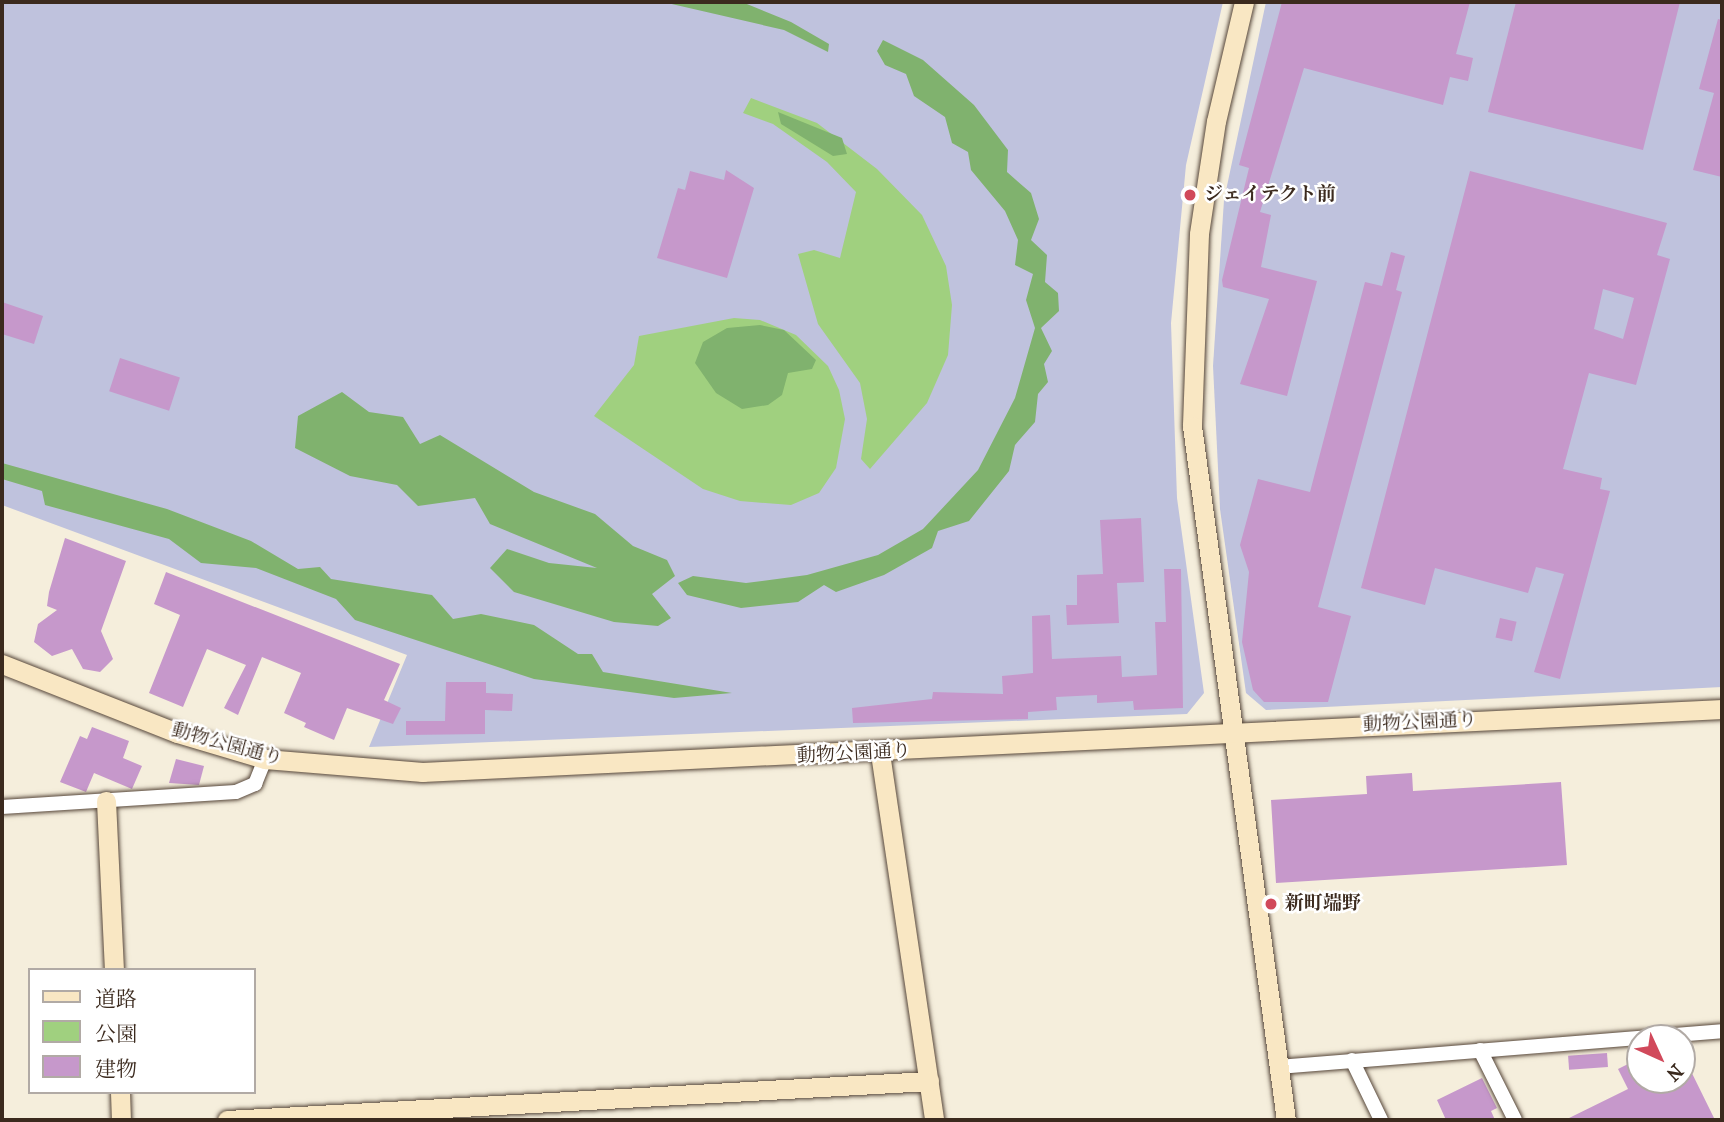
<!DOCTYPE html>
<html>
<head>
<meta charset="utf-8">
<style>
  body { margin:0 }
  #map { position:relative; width:1724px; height:1122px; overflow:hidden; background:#f5eedc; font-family:"IM FELL French Canon","Noto Serif JP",serif }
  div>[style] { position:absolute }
  .industrial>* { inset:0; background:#bfc2dd }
  .green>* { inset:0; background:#a0d07f }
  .forest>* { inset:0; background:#80b26e }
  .building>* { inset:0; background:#c698cb; transform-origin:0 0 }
  .roads { filter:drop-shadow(0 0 2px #57473a) drop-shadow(0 0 2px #57473a) }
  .street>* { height:14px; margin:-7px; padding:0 7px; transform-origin:7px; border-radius:7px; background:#fff }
  .secondary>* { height:19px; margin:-9.5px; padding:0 9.5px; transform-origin:9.5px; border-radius:9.5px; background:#f9e7c3 }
  .dots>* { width:19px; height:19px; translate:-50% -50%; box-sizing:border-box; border:4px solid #fff; border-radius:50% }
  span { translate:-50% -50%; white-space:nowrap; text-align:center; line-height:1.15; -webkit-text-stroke:5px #fff; paint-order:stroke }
  .poi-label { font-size:19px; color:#3b2a1e; font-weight:700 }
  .left { translate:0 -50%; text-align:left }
  .street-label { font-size:19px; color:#3b2a1e }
  .frame { position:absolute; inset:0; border:4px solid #3b2a1e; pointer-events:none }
  .legend { position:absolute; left:28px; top:968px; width:228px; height:126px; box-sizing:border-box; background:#fff; border:2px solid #b1aaa5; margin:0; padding:9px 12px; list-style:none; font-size:21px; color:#3b2a1e }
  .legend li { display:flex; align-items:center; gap:14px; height:35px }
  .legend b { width:35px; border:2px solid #b1aaa5 }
  .north { position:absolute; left:1626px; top:1024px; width:70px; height:70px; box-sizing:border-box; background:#fff; border:2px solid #b1aaa5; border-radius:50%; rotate:135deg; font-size:19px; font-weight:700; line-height:28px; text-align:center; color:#3b2a1e }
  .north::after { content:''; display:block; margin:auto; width:24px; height:32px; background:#d1495b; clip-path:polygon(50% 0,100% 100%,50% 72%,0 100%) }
</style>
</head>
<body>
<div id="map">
  <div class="industrial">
    <i style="clip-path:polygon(2px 2px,1223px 2px,1186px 165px,1171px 323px,1177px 498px,1204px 693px,1187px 714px,369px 747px,407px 655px,2px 505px)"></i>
    <i style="clip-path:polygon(1266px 2px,1722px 2px,1722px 687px,1266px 710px,1246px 693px,1220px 509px,1213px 366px,1224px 200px)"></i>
  </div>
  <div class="green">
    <i style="clip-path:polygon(751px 98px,817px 123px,877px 169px,922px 215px,946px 266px,952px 305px,948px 355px,927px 403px,870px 469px,861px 459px,867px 419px,860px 383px,818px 324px,798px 254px,814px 250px,840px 258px,856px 192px,827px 162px,773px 124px,743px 113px)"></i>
    <i style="clip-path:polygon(734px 318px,760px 320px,796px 335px,828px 366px,839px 390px,845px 419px,836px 468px,819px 493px,791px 505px,740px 501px,703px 489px,594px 416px,634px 365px,639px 336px)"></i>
  </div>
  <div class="forest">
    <i style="clip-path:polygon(663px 2px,742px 2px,791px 22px,829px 44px,828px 52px,784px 30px)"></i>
    <i style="clip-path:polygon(883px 40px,923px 60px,974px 105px,1008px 150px,1007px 172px,1031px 193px,1039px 219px,1031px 240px,1047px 255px,1045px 282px,1058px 293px,1059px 311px,1041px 328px,1052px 351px,1044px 364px,1048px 382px,1038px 394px,1035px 422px,1015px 445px,1009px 471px,969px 521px,938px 531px,932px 548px,884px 575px,836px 592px,824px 585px,798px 602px,741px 608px,687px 595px,678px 583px,693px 576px,746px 583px,807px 575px,878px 555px,923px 529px,978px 470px,1015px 398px,1035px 328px,1026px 300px,1033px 274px,1015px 265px,1018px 240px,1005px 211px,971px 170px,968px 152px,952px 143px,945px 117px,914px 96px,906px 74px,885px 65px,877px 51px)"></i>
    <i style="clip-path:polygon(778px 112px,842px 138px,847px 154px,833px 156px,781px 124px)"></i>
    <i style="clip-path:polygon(760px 325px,784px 330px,816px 360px,812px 369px,788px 373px,782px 395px,768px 405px,742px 409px,716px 393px,695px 363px,703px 342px,727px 328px)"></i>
    <i style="clip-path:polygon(342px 392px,369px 412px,403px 417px,420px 444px,440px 435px,534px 492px,595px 514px,633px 546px,667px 560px,675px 576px,652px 594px,671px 618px,658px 626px,614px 622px,514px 592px,490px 568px,507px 549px,549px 563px,597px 568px,490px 524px,475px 498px,418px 506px,397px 485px,350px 476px,295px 448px,298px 416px)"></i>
    <i style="clip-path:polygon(2px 463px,167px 509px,251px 541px,298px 569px,320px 567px,331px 579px,432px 595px,453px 619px,481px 614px,534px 625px,578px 654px,592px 654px,603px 672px,732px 693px,674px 698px,534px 679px,355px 620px,336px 599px,256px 568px,201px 563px,169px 539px,45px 505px,42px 491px,2px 479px)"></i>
  </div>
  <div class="building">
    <i style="clip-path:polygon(1282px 2px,1470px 2px,1456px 54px,1473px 58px,1468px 81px,1450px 77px,1443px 105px,1304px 68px,1260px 212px,1271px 215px,1261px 267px,1317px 281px,1287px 396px,1240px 384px,1269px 299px,1223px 287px,1222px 280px,1249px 168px,1239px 165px)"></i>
    <i style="clip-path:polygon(1516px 2px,1680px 2px,1643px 150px,1488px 112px)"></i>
    <i style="clip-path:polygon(1718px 19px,1722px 20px,1722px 177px,1693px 170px,1714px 93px,1699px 89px)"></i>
    <i style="clip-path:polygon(726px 170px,754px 188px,727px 278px,657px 258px,678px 188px,685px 190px,690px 171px,724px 180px)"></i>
    <i style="clip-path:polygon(evenodd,1470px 171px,1667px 223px,1657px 255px,1670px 259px,1636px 385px,1589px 373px,1563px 469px,1602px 478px,1600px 489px,1610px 491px,1560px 679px,1534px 672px,1564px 574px,1536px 567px,1528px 593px,1435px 568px,1425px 605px,1361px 588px,1470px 171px,1603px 289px,1634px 298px,1623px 339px,1594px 329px,1603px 289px)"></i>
    <i style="clip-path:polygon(1391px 252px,1405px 256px,1396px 290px,1402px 292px,1318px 607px,1351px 616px,1328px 702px,1264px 702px,1253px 690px,1242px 642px,1249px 572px,1240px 545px,1258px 479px,1310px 492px,1365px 282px,1382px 286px)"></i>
    <i style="clip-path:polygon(2px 302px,43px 316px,34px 344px,2px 334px)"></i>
    <i style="left:120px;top:358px;width:63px;height:35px;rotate:18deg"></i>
    <i style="clip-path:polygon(1141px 518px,1144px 582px,1117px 583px,1119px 623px,1067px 625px,1066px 605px,1077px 605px,1077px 575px,1103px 574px,1100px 520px)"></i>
    <i style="clip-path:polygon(65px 538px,126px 561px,101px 631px,113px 659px,100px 672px,83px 669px,72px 649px,52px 656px,34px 642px,38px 624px,57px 610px,47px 606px,49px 592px)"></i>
    <i style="clip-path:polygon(1164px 569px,1181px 569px,1183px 708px,1134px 710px,1133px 701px,1097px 703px,1097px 695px,1056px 697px,1057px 710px,1028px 712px,1028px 719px,853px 723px,852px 708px,932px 699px,933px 692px,1003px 694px,1002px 676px,1033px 673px,1032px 616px,1050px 615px,1052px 659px,1121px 656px,1122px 677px,1157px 675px,1155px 622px,1166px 622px)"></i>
    <i style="clip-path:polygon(166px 572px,400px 664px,384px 700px,401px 708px,393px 724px,347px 708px,334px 740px,304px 727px,306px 723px,284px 713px,301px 673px,262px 657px,238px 715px,224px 708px,246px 665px,207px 649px,183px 707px,149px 693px,180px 615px,154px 604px)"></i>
    <i style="left:1500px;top:618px;width:17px;height:20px;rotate:13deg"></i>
    <i style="clip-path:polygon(446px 682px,486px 682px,486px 693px,513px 694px,512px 711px,485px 710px,485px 734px,406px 735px,406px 721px,445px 721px)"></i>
    <i style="clip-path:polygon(92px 727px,129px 741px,123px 758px,142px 766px,132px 789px,94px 773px,86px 792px,60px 782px,80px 736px,87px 739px)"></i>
    <i style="clip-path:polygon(176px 759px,204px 766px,199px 785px,169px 783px)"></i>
    <i style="clip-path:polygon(1412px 773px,1413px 791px,1561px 782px,1567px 865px,1276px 883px,1271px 800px,1367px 794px,1366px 776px)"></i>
    <i style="left:1607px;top:1053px;width:14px;height:39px;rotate:86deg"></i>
    <i style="clip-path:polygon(1682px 1053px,1715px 1120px,1565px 1120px,1628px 1089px,1618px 1069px,1640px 1058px,1640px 1080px,1682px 1080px)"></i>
    <i style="clip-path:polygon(1482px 1078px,1497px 1108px,1491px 1111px,1495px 1120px,1446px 1120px,1437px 1100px)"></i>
  </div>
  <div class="roads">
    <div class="street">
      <i style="left:2px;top:807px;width:234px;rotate:-3.7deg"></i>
      <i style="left:236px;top:792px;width:21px;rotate:-23deg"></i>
      <i style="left:255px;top:784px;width:27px;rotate:-68deg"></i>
      <i style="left:1480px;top:1050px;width:78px;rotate:63.4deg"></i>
      <i style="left:1352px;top:1060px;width:67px;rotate:64.2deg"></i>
      <i style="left:1278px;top:1067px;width:445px;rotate:-4.6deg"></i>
    </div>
    <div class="secondary">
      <i style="left:1244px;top:2px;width:122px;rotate:103.2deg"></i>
      <i style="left:1216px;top:121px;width:114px;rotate:98.6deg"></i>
      <i style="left:1199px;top:234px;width:192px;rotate:92.1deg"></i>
      <i style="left:1192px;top:426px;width:700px;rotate:82.29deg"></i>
      <i style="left:2px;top:664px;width:188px;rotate:21.5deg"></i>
      <i style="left:177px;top:733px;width:92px;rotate:16.5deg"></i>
      <i style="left:265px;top:759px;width:158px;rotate:4.7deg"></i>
      <i style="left:422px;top:772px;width:1302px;rotate:-2.77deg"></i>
      <i style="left:880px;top:753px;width:371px;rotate:81.6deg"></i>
      <i style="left:106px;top:801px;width:169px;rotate:87.3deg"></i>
      <i style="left:120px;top:1092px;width:28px;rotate:88deg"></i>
      <i style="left:227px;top:1120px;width:703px;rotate:-3.18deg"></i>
    </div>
  </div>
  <div class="dots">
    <i style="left:1190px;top:195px;background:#d1495b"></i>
    <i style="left:1271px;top:904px;background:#d1495b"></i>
  </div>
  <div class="poi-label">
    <span class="left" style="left:1204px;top:195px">ジェイテクト前</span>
    <span class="left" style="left:1285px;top:904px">新町端野</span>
  </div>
  <div class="street-label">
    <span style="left:1420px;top:723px;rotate:-3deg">動物公園通り</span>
    <span style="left:227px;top:745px;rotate:15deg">動物公園通り</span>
    <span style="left:854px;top:754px;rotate:-3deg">動物公園通り</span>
  </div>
  <div class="frame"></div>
  <ul class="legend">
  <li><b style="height:9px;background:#f9e7c3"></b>道路</li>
  <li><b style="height:19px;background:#a0d07f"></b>公園</li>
  <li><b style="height:19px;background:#c698cb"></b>建物</li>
  </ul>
  <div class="north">N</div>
</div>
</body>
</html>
